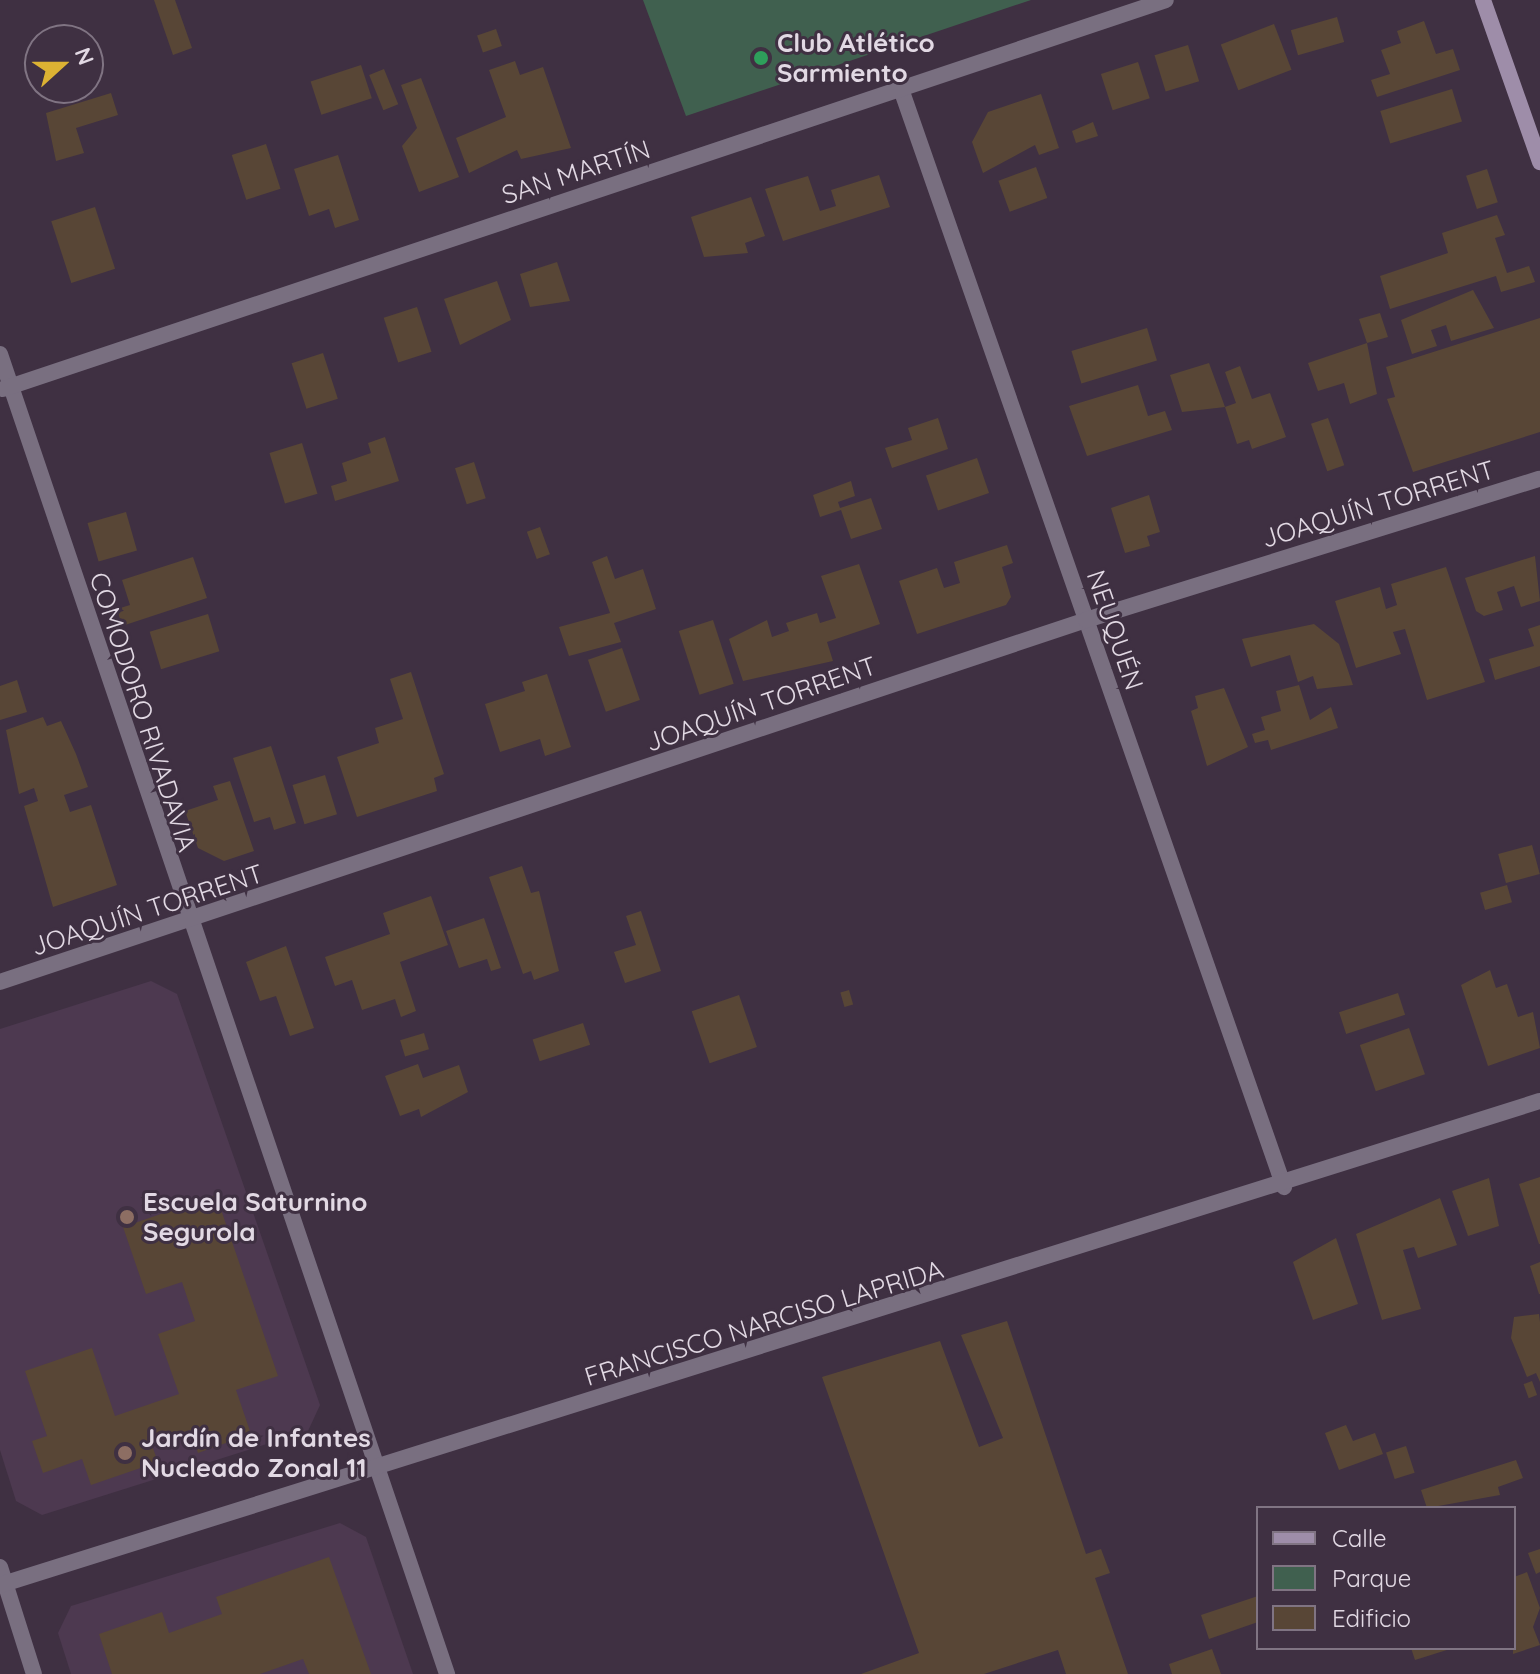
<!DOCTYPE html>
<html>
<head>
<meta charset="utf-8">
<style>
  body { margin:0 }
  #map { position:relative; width:1540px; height:1674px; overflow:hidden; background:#3f3042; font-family:Quicksand,sans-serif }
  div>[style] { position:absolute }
  .built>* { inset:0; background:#4d3950 }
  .green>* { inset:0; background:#40604f }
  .building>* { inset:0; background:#584636; transform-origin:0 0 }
  .minor>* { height:16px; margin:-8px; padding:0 8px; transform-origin:8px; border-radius:8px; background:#796f80 }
  .secondary>* { height:16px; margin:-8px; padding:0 8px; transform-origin:8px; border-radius:8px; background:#9e8da9 }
  .dots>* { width:22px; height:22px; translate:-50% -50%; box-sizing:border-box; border:4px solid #3f3042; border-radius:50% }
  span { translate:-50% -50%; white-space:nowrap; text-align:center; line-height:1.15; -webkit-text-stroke:6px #3f3042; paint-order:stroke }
  .poi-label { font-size:26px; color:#e2d9e4; font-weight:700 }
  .left { translate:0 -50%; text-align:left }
  .street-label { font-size:26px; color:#e2d9e4 }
  .legend { position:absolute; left:1256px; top:1506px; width:260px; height:144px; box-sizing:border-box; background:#3f3042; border:2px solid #807483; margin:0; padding:10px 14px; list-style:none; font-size:24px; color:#e2d9e4 }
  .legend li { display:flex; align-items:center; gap:16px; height:40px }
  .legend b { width:40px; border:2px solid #807483 }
  .north { position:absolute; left:24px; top:24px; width:80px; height:80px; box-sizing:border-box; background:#3f3042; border:2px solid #807483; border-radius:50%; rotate:69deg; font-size:22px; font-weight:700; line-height:32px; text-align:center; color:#e2d9e4 }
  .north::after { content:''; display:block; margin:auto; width:28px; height:36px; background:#dcb233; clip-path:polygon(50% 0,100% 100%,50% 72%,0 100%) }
</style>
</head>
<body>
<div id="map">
  <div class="built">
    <i style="clip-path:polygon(151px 981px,177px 994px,320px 1405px,308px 1431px,42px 1515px,16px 1501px,0 1450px,0 1029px)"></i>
    <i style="clip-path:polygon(340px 1523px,366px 1537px,413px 1674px,71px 1674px,58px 1633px,71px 1606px)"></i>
  </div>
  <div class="green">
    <i style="clip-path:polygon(643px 0,1031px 0,686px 116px)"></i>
  </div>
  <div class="building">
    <i style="clip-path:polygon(154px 0,175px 0,192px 48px,173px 55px)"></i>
    <i style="left:1337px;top:17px;width:26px;height:48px;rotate:74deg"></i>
    <i style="clip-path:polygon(1424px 21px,1436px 54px,1453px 49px,1460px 70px,1377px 97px,1371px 80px,1390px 74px,1381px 50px,1401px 43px,1397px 31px)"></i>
    <i style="left:1274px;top:24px;width:49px;height:57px;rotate:69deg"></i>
    <i style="left:496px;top:29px;width:18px;height:20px;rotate:71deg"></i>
    <i style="left:1188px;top:45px;width:38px;height:35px;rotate:73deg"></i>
    <i style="clip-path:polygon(515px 61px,520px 75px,543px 67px,571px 148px,521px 159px,517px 150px,469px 173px,456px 138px,506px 117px,489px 70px)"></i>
    <i style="left:1138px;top:62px;width:38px;height:39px;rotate:72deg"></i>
    <i style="left:361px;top:65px;width:35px;height:53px;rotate:72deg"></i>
    <i style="left:384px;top:69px;width:38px;height:16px;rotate:68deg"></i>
    <i style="clip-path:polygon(421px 78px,459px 177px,419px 192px,402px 146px,417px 128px,401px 85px)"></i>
    <i style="left:1452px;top:89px;width:34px;height:75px;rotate:73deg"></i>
    <i style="clip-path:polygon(111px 93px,118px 115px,76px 128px,84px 153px,56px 161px,46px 113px)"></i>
    <i style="clip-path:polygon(1041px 94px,1059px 148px,1039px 155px,1035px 145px,983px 173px,972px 142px,988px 112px)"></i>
    <i style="clip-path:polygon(1093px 122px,1098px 136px,1076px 143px,1072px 131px)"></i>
    <i style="left:266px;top:144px;width:47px;height:36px;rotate:72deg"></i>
    <i style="clip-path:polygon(338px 155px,359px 220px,335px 228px,329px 209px,309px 216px,294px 169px)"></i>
    <i style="left:1036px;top:167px;width:33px;height:40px;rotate:70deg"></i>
    <i style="left:1487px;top:169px;width:35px;height:22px;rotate:72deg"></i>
    <i style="clip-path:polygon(879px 175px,890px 207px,783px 241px,765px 189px,808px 176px,820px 211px,836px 206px,831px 190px)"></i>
    <i style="clip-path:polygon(751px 197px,765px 236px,745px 243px,748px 253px,704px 257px,691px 217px)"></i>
    <i style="left:95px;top:207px;width:65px;height:46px;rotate:72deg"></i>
    <i style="clip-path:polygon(1497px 215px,1505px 235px,1495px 238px,1507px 273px,1529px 266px,1535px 282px,1501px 292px,1496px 276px,1390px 309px,1380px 276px,1448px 253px,1442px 233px)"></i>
    <i style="clip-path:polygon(557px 262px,570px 301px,530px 307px,520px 274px)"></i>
    <i style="clip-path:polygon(497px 281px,511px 320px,460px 345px,444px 299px)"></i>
    <i style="clip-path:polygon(1473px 290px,1494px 328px,1451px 341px,1446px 325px,1431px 330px,1437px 346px,1412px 354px,1401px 320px)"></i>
    <i style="left:417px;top:307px;width:47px;height:35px;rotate:72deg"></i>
    <i style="clip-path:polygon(1380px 313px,1388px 337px,1367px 343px,1377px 394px,1350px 404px,1344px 383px,1318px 391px,1308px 363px,1367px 343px,1359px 319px)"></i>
    <i style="clip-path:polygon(1540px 318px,1540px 432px,1413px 472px,1387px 399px,1395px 397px,1386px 367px)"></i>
    <i style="left:1147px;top:328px;width:34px;height:79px;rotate:73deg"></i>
    <i style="left:323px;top:353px;width:48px;height:33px;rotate:72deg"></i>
    <i style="clip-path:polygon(1209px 363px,1225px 407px,1236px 403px,1225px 372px,1240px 366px,1252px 399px,1270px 393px,1286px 437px,1252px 449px,1249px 440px,1237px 444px,1225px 407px,1182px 412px,1170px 375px)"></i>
    <i style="clip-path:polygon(1138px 385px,1148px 416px,1165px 411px,1172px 430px,1087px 456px,1069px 406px)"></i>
    <i style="clip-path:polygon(938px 418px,948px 449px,892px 468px,885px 448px,912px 440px,908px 428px)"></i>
    <i style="left:1328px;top:418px;width:50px;height:18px;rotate:71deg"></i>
    <i style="clip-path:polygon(385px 437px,399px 481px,335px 501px,331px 486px,347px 481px,342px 463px,371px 453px,368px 443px)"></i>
    <i style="left:302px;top:443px;width:53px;height:34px;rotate:73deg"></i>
    <i style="left:977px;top:458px;width:37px;height:54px;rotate:71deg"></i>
    <i style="left:474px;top:462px;width:38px;height:20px;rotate:72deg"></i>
    <i style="clip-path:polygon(851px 481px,855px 496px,838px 502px,840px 508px,871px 498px,882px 529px,851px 539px,841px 510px,820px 517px,813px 495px)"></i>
    <i style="clip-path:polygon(1149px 495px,1160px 532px,1147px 536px,1150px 546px,1125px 553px,1111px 508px)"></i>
    <i style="left:126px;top:512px;width:40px;height:40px;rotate:74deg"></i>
    <i style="left:540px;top:527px;width:29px;height:14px;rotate:70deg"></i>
    <i style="clip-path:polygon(1007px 545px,1013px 563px,1002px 567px,1011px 597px,1006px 605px,917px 634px,899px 581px,937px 568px,944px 588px,960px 583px,954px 562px)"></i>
    <i style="clip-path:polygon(607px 556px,615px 579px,643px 569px,656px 609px,614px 623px,621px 642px,569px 656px,559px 627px,610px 613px,592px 562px)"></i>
    <i style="clip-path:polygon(1535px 556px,1540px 601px,1521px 607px,1514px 586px,1497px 592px,1503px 610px,1484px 616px,1476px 611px,1465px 578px)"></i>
    <i style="clip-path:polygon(193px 557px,207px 598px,122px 626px,117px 609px,130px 605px,122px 580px)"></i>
    <i style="clip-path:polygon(859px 564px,880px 624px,827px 642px,833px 661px,743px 681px,729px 639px,767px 620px,772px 637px,789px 631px,786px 623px,817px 613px,820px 623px,836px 618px,821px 576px)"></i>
    <i style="clip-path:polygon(1446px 567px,1485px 682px,1427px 700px,1405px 629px,1393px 632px,1401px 654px,1356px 668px,1335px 601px,1380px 587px,1386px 609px,1397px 605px,1391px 584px)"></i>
    <i style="left:208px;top:614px;width:39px;height:61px;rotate:73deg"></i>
    <i style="left:713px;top:620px;width:67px;height:36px;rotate:72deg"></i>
    <i style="clip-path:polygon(1314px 624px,1339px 644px,1353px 685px,1317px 689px,1313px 676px,1298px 682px,1290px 655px,1251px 667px,1242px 639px)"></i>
    <i style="clip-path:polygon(1540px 625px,1540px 666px,1495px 680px,1489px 659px,1534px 646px,1528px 629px)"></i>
    <i style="left:622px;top:648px;width:55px;height:36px;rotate:71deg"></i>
    <i style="clip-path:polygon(411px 672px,444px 774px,434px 778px,437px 791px,357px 817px,337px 757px,379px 743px,375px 728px,403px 719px,390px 679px)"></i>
    <i style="clip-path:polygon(547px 674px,571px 747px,545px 756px,540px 739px,500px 752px,485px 704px,525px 691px,522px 682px)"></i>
    <i style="clip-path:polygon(17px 680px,27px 712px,0 720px,0 686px)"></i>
    <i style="clip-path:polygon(1299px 685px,1310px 720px,1331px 707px,1338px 728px,1271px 750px,1268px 740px,1255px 743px,1252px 734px,1265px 730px,1261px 717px,1281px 711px,1276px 691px)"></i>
    <i style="clip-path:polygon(1224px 688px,1248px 747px,1207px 766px,1191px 711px,1198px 708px,1195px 696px)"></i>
    <i style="clip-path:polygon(43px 717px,47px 726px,61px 721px,76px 754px,88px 787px,64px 795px,70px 812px,91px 805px,117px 885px,53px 907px,24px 806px,38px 801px,34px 788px,19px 794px,6px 730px)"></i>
    <i style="clip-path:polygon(271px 746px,296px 823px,274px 830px,270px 817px,254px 822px,233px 758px)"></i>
    <i style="left:325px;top:775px;width:41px;height:34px;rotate:73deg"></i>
    <i style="clip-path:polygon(230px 781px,254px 851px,224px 861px,198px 848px,185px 811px,218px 800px,213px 786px)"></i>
    <i style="left:1532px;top:845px;width:30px;height:35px;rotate:75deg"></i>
    <i style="clip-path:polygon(522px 866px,531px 893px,539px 891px,559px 971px,534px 980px,531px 971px,523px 974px,489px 877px)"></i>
    <i style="left:1507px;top:885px;width:18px;height:28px;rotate:74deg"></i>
    <i style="clip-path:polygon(431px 896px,448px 945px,400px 962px,416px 1011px,401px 1017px,395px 999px,362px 1010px,352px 980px,335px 986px,325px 957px,390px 934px,383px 913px)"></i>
    <i style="clip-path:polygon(641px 911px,661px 971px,625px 983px,614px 952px,636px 945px,626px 916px)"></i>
    <i style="clip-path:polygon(484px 918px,501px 968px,491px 971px,487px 959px,459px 968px,446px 931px)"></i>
    <i style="clip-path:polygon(286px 946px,314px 1028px,290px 1036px,276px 996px,260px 1001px,246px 962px)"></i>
    <i style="clip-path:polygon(1490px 970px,1496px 988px,1507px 984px,1518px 1017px,1533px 1012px,1540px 1048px,1488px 1066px,1461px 985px)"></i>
    <i style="left:849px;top:990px;width:15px;height:9px;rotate:74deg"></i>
    <i style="left:1398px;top:993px;width:23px;height:62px;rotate:72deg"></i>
    <i style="left:739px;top:995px;width:55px;height:50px;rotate:71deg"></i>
    <i style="left:583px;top:1023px;width:23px;height:53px;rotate:72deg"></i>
    <i style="left:1409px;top:1028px;width:49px;height:52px;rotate:71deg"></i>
    <i style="left:424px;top:1033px;width:17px;height:25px;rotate:73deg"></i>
    <i style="clip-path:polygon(418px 1064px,423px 1078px,459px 1065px,468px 1092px,421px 1117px,419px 1109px,400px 1116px,385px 1076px)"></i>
    <i style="clip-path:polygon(1540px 1177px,1540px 1244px,1539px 1244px,1519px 1184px)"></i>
    <i style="clip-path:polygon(1489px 1178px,1499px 1226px,1468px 1236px,1452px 1191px)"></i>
    <i style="clip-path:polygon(216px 1195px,278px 1376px,236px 1390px,251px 1434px,198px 1453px,190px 1430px,151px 1443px,158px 1462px,91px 1485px,82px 1459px,43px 1473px,32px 1441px,47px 1436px,25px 1371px,92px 1348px,115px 1416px,179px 1394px,158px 1334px,195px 1321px,182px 1282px,146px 1294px,123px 1227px)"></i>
    <i style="clip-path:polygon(1440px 1198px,1457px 1245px,1418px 1258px,1414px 1247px,1403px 1250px,1421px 1309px,1382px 1320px,1356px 1234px)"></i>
    <i style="clip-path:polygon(1336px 1238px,1358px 1304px,1313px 1320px,1293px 1262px)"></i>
    <i style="clip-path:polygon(1540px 1262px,1540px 1294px,1539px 1294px,1530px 1266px)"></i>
    <i style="clip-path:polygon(1539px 1314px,1540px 1322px,1540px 1382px,1536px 1373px,1527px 1377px,1511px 1338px,1514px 1317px)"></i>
    <i style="clip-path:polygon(1007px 1321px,1086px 1554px,1101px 1549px,1110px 1573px,1095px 1578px,1128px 1674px,1066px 1674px,1058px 1650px,984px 1674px,861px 1674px,919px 1653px,822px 1377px,940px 1341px,979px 1447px,1003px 1438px,961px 1335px)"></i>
    <i style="left:1532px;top:1381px;width:15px;height:9px;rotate:70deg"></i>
    <i style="clip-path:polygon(1346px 1425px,1353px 1441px,1375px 1433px,1383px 1454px,1339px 1470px,1325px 1433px)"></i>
    <i style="left:1406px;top:1446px;width:28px;height:21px;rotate:72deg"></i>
    <i style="clip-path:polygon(1516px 1460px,1523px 1478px,1498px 1487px,1500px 1495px,1427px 1508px,1421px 1490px)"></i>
    <i style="clip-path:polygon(1540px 1549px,1540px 1572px,1536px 1574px,1528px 1553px)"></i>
    <i style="clip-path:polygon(329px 1557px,371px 1674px,309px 1674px,303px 1659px,260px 1674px,112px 1674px,99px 1634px,162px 1612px,169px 1633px,222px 1614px,216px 1597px)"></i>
    <i style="clip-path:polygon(1527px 1572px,1540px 1608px,1533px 1627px,1540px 1645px,1513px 1654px,1514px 1577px)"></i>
    <i style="clip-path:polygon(1258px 1596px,1258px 1622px,1209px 1639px,1201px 1615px)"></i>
    <i style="clip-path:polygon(1411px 1648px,1450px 1648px,1450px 1649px,1415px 1660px)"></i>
    <i style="clip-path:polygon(1212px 1649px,1221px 1674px,1172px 1674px,1169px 1664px)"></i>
  </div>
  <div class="minor">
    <i style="left:901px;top:89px;width:1163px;rotate:70.77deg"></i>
    <i style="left:0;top:354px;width:1394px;rotate:71.29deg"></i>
    <i style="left:3px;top:389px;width:1226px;rotate:-18.49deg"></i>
    <i style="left:0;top:982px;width:1145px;rotate:-18.43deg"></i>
    <i style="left:1086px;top:620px;width:475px;rotate:-17.3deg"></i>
    <i style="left:0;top:1567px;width:112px;rotate:72.4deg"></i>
    <i style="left:0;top:1585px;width:1614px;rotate:-17.45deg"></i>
  </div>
  <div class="secondary">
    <i style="left:1483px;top:0;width:172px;rotate:70.6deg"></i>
  </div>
  <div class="dots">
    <i style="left:761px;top:58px;background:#2e9e5b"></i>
    <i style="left:127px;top:1217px;background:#8d6e63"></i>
    <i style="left:125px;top:1453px;background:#8d6e63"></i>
  </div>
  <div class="poi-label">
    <span class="left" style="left:777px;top:58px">Club Atlético<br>Sarmiento</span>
    <span class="left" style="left:143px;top:1217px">Escuela Saturnino<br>Segurola</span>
    <span class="left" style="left:141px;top:1453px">Jardín de Infantes<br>Nucleado Zonal 11</span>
  </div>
  <div class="street-label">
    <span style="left:576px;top:172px;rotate:-18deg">SAN MARTÍN</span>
    <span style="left:1378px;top:504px;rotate:-17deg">JOAQUÍN TORRENT</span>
    <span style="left:1115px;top:630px;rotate:71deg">NEUQUÉN</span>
    <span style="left:761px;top:704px;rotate:-19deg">JOAQUÍN TORRENT</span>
    <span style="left:143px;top:712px;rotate:72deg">COMODORO RIVADAVIA</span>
    <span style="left:147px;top:910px;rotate:-18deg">JOAQUÍN TORRENT</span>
    <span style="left:764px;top:1323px;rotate:-17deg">FRANCISCO NARCISO LAPRIDA</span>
  </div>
  <ul class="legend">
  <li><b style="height:10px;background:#9e8da9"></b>Calle</li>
  <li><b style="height:22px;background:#40604f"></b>Parque</li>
  <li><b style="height:22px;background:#584636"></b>Edificio</li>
  </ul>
  <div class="north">N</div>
</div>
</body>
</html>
